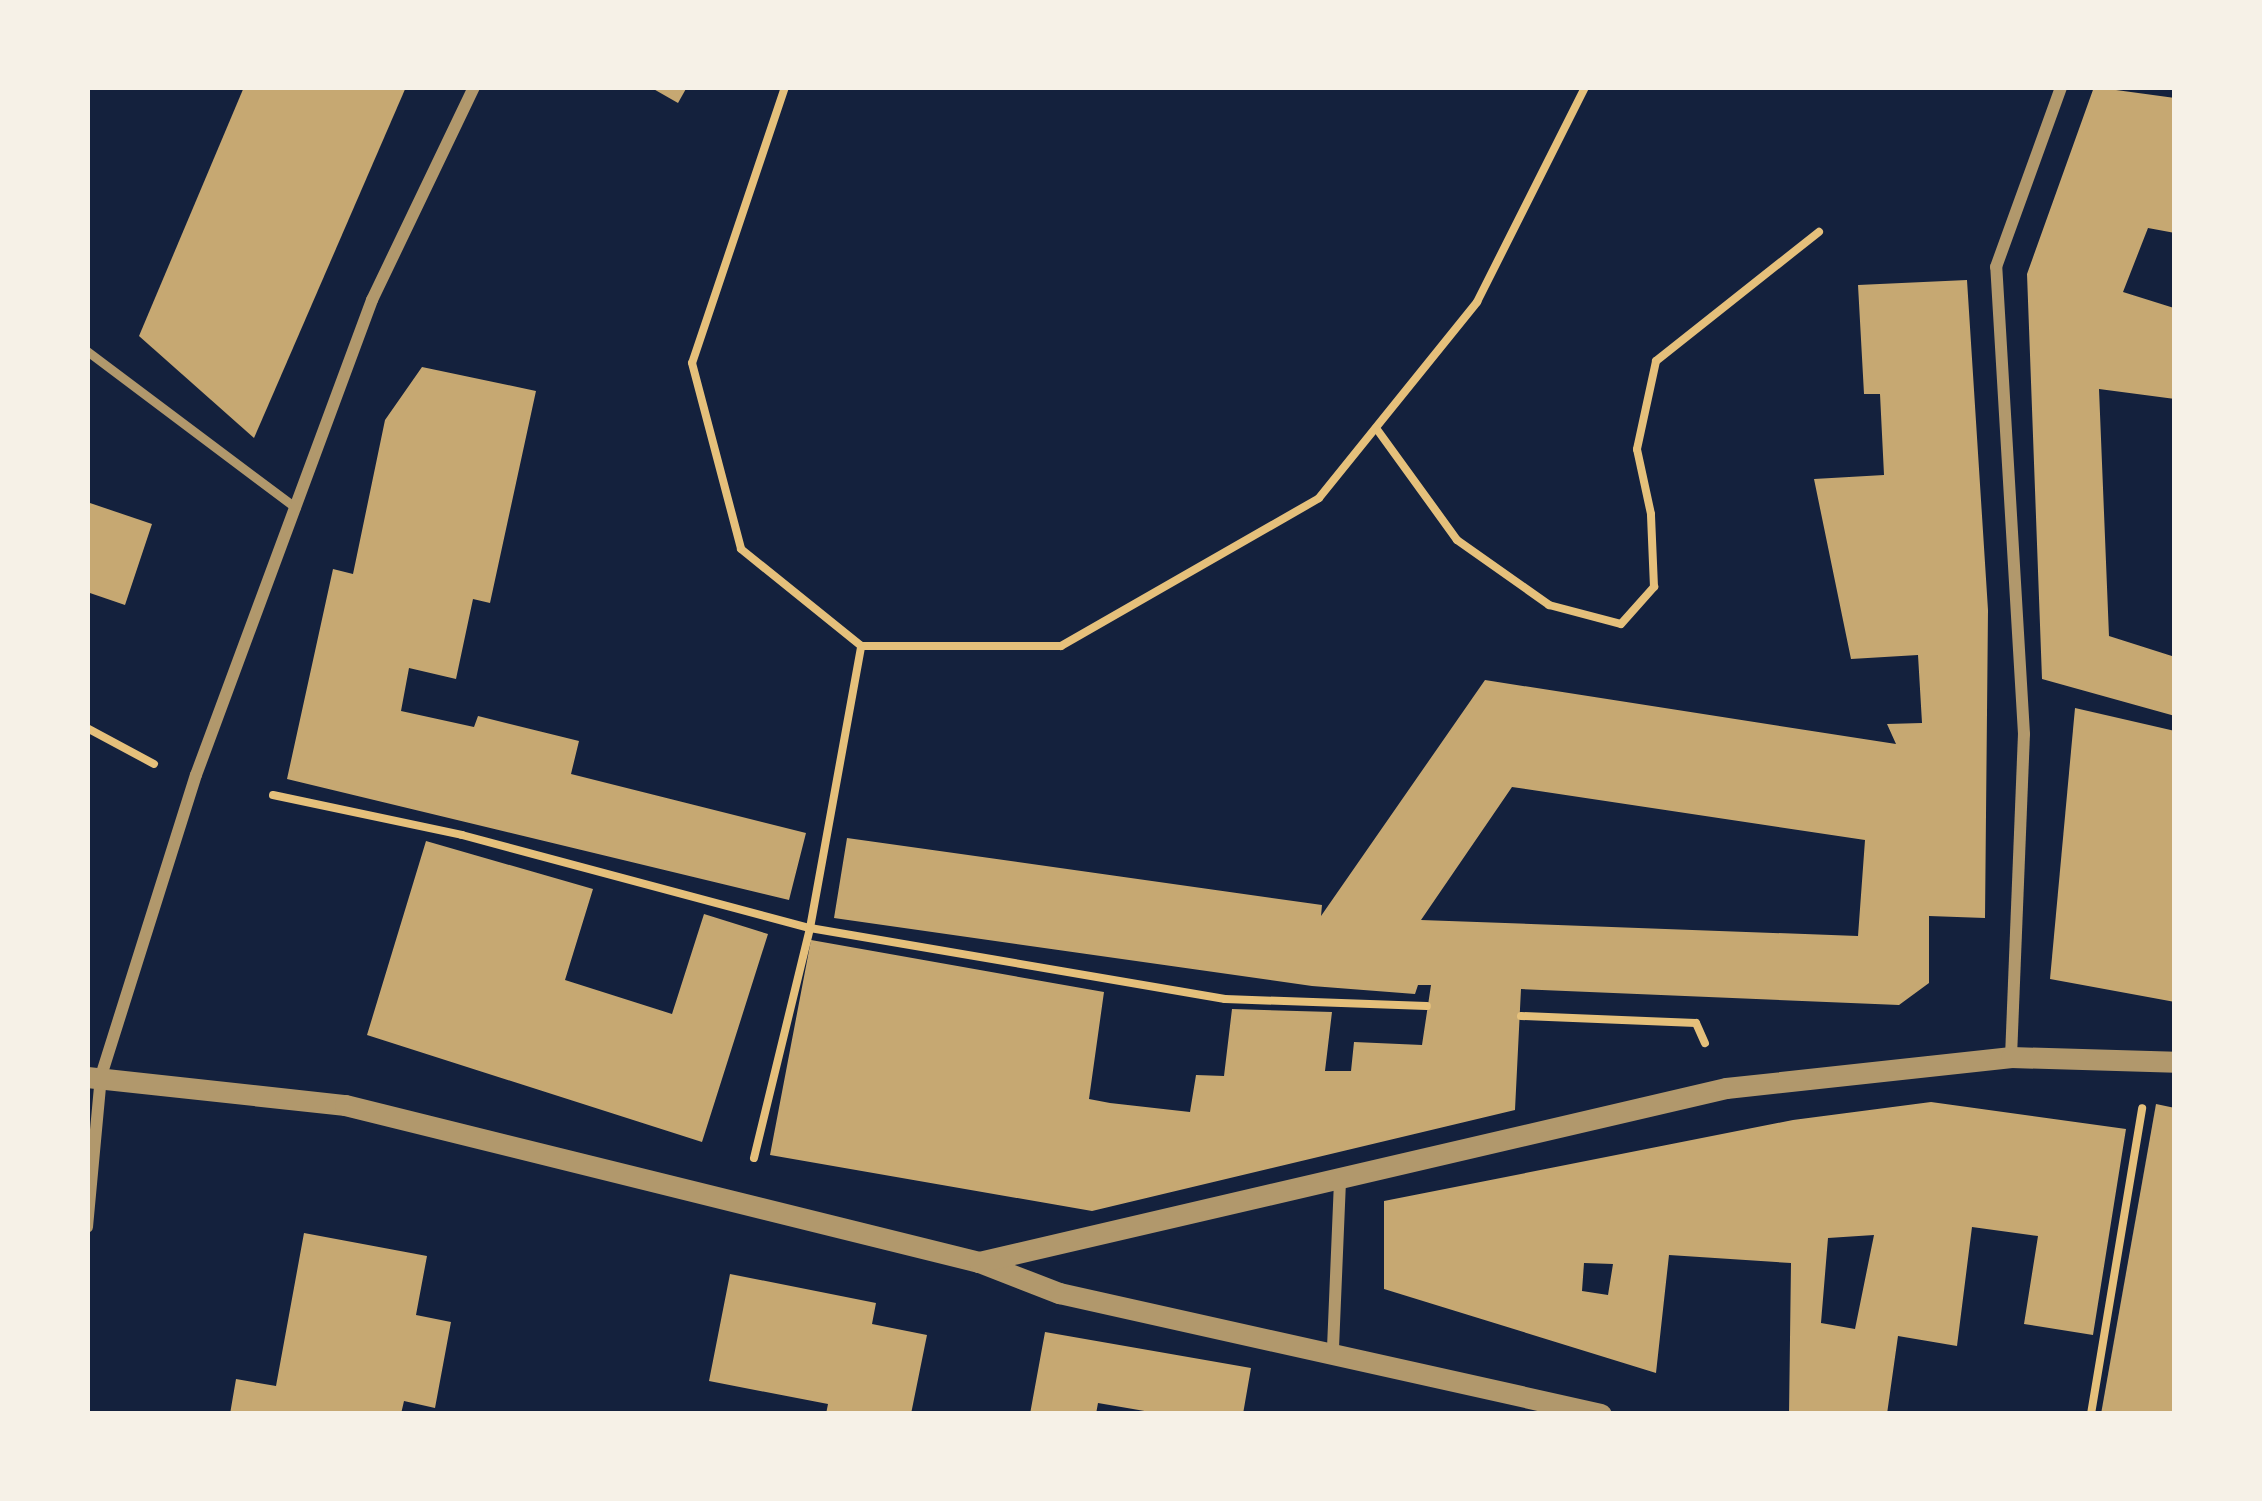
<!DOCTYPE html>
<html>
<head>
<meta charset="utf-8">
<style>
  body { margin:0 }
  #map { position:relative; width:2262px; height:1501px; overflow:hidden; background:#14213d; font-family:"Fira Sans Condensed",sans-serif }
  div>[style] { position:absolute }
  .building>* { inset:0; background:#c6a872 }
  .path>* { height:8px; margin:-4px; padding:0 4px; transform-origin:4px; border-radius:4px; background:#e5c07b }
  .service>* { height:9px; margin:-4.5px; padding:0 4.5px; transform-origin:4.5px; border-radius:4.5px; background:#b1986c }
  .minor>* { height:12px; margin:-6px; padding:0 6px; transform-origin:6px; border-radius:6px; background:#b1986c }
  .tertiary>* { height:21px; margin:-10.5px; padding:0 10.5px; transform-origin:10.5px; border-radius:10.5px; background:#b1986c }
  span { translate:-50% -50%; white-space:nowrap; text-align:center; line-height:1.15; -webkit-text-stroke:9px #f6f1e7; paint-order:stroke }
  .frame { position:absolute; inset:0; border:90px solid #f6f1e7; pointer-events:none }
</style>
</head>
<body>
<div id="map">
  <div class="building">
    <i style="clip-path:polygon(244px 87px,406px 87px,254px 438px,139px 336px)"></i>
    <i style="clip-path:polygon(650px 87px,687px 87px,678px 103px)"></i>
    <i style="clip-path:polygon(2094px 87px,2175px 98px,2175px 233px,2148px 228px,2123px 292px,2174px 308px,2175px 399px,2099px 389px,2109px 636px,2175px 657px,2175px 716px,2042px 679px,2027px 274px)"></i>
    <i style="clip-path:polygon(evenodd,1967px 280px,1988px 610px,1985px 918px,1929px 916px,1929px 983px,1899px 1005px,1521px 989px,1515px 1110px,1092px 1211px,770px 1155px,811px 940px,1104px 992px,1089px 1099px,1110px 1103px,1190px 1112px,1196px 1075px,1224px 1076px,1232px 1009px,1332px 1012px,1325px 1071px,1351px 1071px,1354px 1042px,1422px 1045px,1431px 985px,1418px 985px,1415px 994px,1312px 986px,834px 918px,847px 838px,1322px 905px,1321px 916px,1485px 680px,1896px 744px,1887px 724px,1922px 723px,1918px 655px,1851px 659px,1814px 479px,1884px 475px,1880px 394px,1864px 394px,1858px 285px,1967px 280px,1512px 787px,1865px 840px,1858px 936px,1421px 920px,1512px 787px)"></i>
    <i style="clip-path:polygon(422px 367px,536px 391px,490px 603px,473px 599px,456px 679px,409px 668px,401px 711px,474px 727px,478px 716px,579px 741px,571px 774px,806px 833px,789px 900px,287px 779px,333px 569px,353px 574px,385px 420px)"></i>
    <i style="clip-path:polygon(87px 502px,152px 524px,125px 605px,87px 592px)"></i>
    <i style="clip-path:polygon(2075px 708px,2175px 731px,2175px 1002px,2050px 979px)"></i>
    <i style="clip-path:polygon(426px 841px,593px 889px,565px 980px,672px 1014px,704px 914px,768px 934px,702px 1142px,367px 1035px)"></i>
    <i style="clip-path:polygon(evenodd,1931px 1102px,2126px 1129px,2093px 1335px,2024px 1324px,2038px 1236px,1972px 1227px,1957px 1346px,1898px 1336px,1887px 1414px,1789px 1414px,1791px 1263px,1669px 1255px,1656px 1373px,1384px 1289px,1384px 1201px,1793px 1120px,1931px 1102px,1874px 1235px,1855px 1329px,1821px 1323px,1828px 1238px,1874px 1235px,1931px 1102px,1584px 1263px,1613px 1264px,1608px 1295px,1582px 1291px,1584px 1263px)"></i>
    <i style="clip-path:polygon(2156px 1104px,2175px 1108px,2175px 1414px,2101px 1414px)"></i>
    <i style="clip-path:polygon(304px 1233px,427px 1256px,416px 1315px,451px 1322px,435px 1408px,404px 1401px,401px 1414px,230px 1414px,236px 1379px,276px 1386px)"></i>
    <i style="clip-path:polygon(730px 1274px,876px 1303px,872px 1324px,927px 1335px,911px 1414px,826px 1414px,828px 1404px,709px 1381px)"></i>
    <i style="clip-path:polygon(1045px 1332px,1251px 1368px,1243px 1414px,1162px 1414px,1098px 1403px,1096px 1414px,1030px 1414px)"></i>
  </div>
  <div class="path">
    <i style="left:785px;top:87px;width:291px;rotate:108.6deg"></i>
    <i style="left:692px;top:363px;width:192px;rotate:75.2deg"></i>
    <i style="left:741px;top:549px;width:154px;rotate:38.9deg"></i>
    <i style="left:1376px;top:428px;width:138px;rotate:54.1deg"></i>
    <i style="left:1457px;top:540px;width:113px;rotate:35.2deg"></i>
    <i style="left:1549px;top:605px;width:74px;rotate:14.8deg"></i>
    <i style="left:1621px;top:624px;width:50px;rotate:-48.3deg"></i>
    <i style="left:1654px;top:587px;width:73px;rotate:-92.4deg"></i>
    <i style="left:1651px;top:514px;width:66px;rotate:-102.2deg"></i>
    <i style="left:1637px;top:449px;width:90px;rotate:-77.8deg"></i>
    <i style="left:1656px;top:361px;width:208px;rotate:-38.4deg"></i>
    <i style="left:87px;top:728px;width:76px;rotate:28.2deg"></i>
    <i style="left:273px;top:795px;width:193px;rotate:11.9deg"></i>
    <i style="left:462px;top:835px;width:360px;rotate:15deg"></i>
    <i style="left:810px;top:928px;width:421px;rotate:9.7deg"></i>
    <i style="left:1225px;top:999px;width:202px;rotate:2deg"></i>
    <i style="left:1521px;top:1016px;width:175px;rotate:2.3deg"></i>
    <i style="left:1696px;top:1023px;width:22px;rotate:66deg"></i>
    <i style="left:754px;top:1158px;width:237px;rotate:-76.3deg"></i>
    <i style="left:810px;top:928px;width:287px;rotate:-79.7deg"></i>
    <i style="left:861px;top:646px;width:200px"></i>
    <i style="left:1061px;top:646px;width:297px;rotate:-29.8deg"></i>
    <i style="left:1319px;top:498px;width:252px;rotate:-51.1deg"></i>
    <i style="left:1477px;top:302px;width:241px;rotate:-63.3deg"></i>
    <i style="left:2091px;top:1414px;width:310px;rotate:-80.5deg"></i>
  </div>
  <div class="service">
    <i style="left:87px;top:351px;width:261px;rotate:36.9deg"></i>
  </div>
  <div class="minor">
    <i style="left:2011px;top:1057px;width:323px;rotate:-87.7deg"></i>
    <i style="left:2024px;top:734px;width:468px;rotate:-93.4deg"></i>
    <i style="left:1996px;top:267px;width:191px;rotate:-70.1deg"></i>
    <i style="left:87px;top:1227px;width:152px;rotate:-84.7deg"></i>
    <i style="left:101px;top:1076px;width:316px;rotate:-72.5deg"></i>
    <i style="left:196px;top:775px;width:507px;rotate:-69.67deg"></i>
    <i style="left:372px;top:300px;width:236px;rotate:-64.4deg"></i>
    <i style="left:1333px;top:1348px;width:166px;rotate:-87.6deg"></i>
  </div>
  <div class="tertiary">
    <i style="left:87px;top:1077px;width:260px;rotate:6.2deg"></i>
    <i style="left:345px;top:1105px;width:653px;rotate:13.91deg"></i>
    <i style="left:979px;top:1262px;width:86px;rotate:21.2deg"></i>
    <i style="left:1059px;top:1293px;width:555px;rotate:12.58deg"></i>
    <i style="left:979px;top:1262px;width:767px;rotate:-13.11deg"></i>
    <i style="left:1726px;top:1088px;width:287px;rotate:-6.2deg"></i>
    <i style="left:2011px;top:1057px;width:164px;rotate:1.7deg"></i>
  </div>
  <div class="frame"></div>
</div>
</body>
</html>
